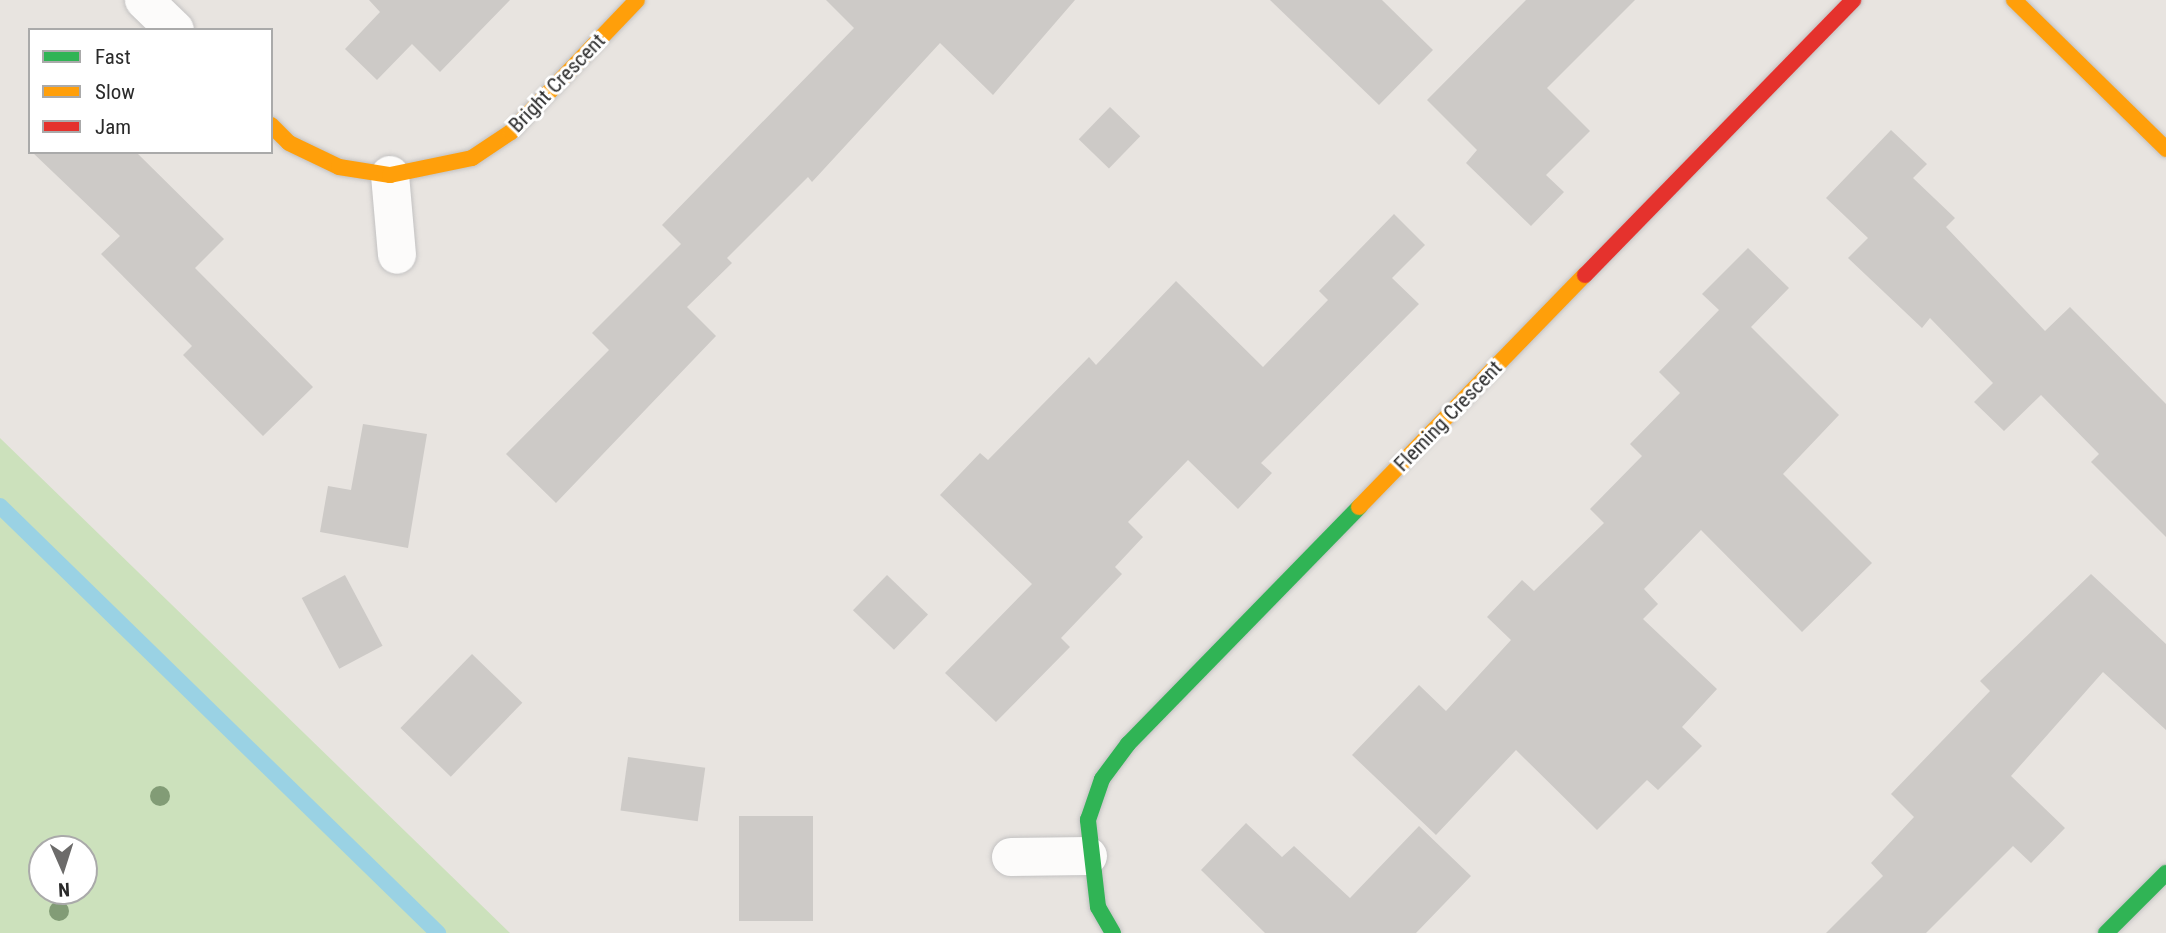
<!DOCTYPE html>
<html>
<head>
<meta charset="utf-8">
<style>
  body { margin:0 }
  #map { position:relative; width:2166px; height:933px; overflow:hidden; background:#e8e4e0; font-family:"Roboto Condensed",sans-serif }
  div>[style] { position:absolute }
  .green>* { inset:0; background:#cce1bc }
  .stream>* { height:16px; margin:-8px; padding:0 8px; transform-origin:8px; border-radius:8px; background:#9ad2e4 }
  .building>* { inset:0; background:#cdcac7; transform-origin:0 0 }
  .roads { filter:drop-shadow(0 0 2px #c2c1c1) drop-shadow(0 0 2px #c2c1c1) }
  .street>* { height:38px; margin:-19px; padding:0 19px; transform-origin:19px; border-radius:19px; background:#fcfbfa }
  .fast>* { height:16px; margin:-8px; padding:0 8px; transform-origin:8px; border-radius:8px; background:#30b455 }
  .slow>* { height:16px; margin:-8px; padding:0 8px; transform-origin:8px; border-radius:8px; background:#ff9f0a }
  .jam>* { height:16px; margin:-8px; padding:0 8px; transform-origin:8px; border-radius:8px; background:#e5322d }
  .trees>* { width:20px; height:20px; margin:-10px; border-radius:50%; background:#829c76 }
  span { translate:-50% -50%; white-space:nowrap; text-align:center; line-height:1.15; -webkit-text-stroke:6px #fff; paint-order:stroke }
  .street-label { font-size:21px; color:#2a2a2a }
  .legend { position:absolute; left:28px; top:28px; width:245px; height:126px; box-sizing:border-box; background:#fff; border:2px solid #aaa; margin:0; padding:9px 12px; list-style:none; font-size:21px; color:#2a2a2a }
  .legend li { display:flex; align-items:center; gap:14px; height:35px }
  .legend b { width:35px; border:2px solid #aaa }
  .north { position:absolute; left:28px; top:835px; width:70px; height:70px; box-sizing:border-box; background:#fff; border:2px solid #aaa; border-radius:50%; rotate:177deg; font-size:19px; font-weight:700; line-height:28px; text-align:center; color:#2a2a2a }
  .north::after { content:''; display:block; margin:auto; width:24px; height:32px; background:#6c6b6a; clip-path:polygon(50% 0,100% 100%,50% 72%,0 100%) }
</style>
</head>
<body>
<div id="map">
  <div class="green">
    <i style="clip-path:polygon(evenodd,0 438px,510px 933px,0 933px,0 438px,42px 849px,84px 849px,84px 891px,42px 891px,42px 849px)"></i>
  </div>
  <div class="stream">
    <i style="left:0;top:506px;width:612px;rotate:44.27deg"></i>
  </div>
  <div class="building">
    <i style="clip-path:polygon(369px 0,510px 0,440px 72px,412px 44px,377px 80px,345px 49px,380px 12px)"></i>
    <i style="clip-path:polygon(826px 0,1075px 0,993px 95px,940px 43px,812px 182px,808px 177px,727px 258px,732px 263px,687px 307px,716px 336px,556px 503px,506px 454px,609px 350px,592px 333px,681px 244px,662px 225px,854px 28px)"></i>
    <i style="clip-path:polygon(1270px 0,1382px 0,1433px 50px,1379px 105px)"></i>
    <i style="clip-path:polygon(1526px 0,1635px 0,1547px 88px,1590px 131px,1546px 175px,1564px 192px,1531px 226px,1466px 163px,1477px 150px,1427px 100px)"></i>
    <i style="left:1110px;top:107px;width:42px;height:45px;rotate:44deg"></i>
    <i style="clip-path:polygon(1891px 130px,1927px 164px,1913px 178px,1955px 218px,1946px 227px,2045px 331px,2070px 307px,2166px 404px,2166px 537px,2091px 462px,2099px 454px,2041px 395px,2004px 431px,1974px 402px,1993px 383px,1930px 318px,1922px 328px,1848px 258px,1868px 238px,1826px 198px)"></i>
    <i style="clip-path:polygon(32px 152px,136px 152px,224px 239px,195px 268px,313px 387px,263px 436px,183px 355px,192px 346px,101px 254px,120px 236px)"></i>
    <i style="clip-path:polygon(1394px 214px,1425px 245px,1392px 278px,1419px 304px,1261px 463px,1272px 473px,1238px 509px,1188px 460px,1128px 522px,1143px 537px,1115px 567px,1122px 574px,1061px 638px,1070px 647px,996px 722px,945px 673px,1032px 584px,940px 495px,980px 453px,988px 460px,1089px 357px,1096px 365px,1176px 281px,1263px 367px,1328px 300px,1319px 291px)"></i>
    <i style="clip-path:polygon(1748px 248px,1789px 288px,1751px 327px,1839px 415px,1783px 474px,1872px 563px,1802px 632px,1701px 530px,1644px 589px,1658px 604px,1643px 619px,1717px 689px,1682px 727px,1702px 746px,1658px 790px,1647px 780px,1597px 830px,1516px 750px,1436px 835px,1352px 755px,1419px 685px,1446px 711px,1511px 640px,1487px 617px,1522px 580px,1534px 591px,1604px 523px,1590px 509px,1642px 456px,1630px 444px,1680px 393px,1659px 372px,1719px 310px,1702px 294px)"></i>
    <i style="clip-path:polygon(363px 424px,427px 434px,408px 548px,320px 532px,328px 486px,351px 490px)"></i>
    <i style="clip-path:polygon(2091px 574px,2166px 644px,2166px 730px,2103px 672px,2011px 776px,2065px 828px,2031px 863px,2013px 846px,1926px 933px,1826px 933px,1883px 876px,1871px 863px,1914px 817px,1891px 794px,1990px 691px,1980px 681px)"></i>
    <i style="left:345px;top:575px;width:80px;height:49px;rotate:62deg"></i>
    <i style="left:887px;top:575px;width:57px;height:49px;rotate:44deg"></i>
    <i style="left:472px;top:654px;width:70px;height:103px;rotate:44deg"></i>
    <i style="left:628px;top:757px;width:78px;height:54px;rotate:8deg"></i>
    <i style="left:739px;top:816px;width:74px;height:105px"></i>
    <i style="clip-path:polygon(1246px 823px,1282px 857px,1294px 846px,1350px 898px,1419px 826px,1471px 876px,1416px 933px,1265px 933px,1201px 870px)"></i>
  </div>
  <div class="roads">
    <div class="street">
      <i style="left:144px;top:0;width:43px;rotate:44.1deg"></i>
      <i style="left:390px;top:175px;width:80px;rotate:85deg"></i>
      <i style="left:1011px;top:857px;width:77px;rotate:-0.7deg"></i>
    </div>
    <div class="fast">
      <i style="left:1113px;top:933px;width:30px;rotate:-120deg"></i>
      <i style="left:1098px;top:907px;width:88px;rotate:-96.6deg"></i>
      <i style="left:1088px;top:820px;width:43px;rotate:-71.1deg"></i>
      <i style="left:1102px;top:779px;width:44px;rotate:-53.4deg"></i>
      <i style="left:1128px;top:744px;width:331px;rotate:-45.7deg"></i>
      <i style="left:2106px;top:933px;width:85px;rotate:-45deg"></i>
    </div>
    <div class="slow">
      <i style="left:2014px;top:0;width:213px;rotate:44.4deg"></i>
      <i style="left:271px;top:125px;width:25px;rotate:45deg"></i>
      <i style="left:289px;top:143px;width:55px;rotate:25.6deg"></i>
      <i style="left:339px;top:167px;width:52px;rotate:8.9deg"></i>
      <i style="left:390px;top:175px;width:84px;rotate:-11.7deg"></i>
      <i style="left:472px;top:158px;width:47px;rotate:-33.7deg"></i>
      <i style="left:511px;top:132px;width:182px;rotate:-46.3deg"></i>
      <i style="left:1359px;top:507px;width:324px;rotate:-45.8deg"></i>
    </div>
    <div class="jam">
      <i style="left:1585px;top:275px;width:384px;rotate:-45.7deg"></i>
    </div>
  </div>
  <div class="trees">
    <i style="left:160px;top:796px"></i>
    <i style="left:59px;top:911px"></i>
  </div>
  <div class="street-label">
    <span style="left:557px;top:83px;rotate:-46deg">Bright Crescent</span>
    <span style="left:1448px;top:416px;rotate:-46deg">Fleming Crescent</span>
  </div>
  <ul class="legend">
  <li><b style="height:9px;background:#30b455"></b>Fast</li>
  <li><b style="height:9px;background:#ff9f0a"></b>Slow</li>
  <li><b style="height:9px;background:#e5322d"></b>Jam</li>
  </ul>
  <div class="north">N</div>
</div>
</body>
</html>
